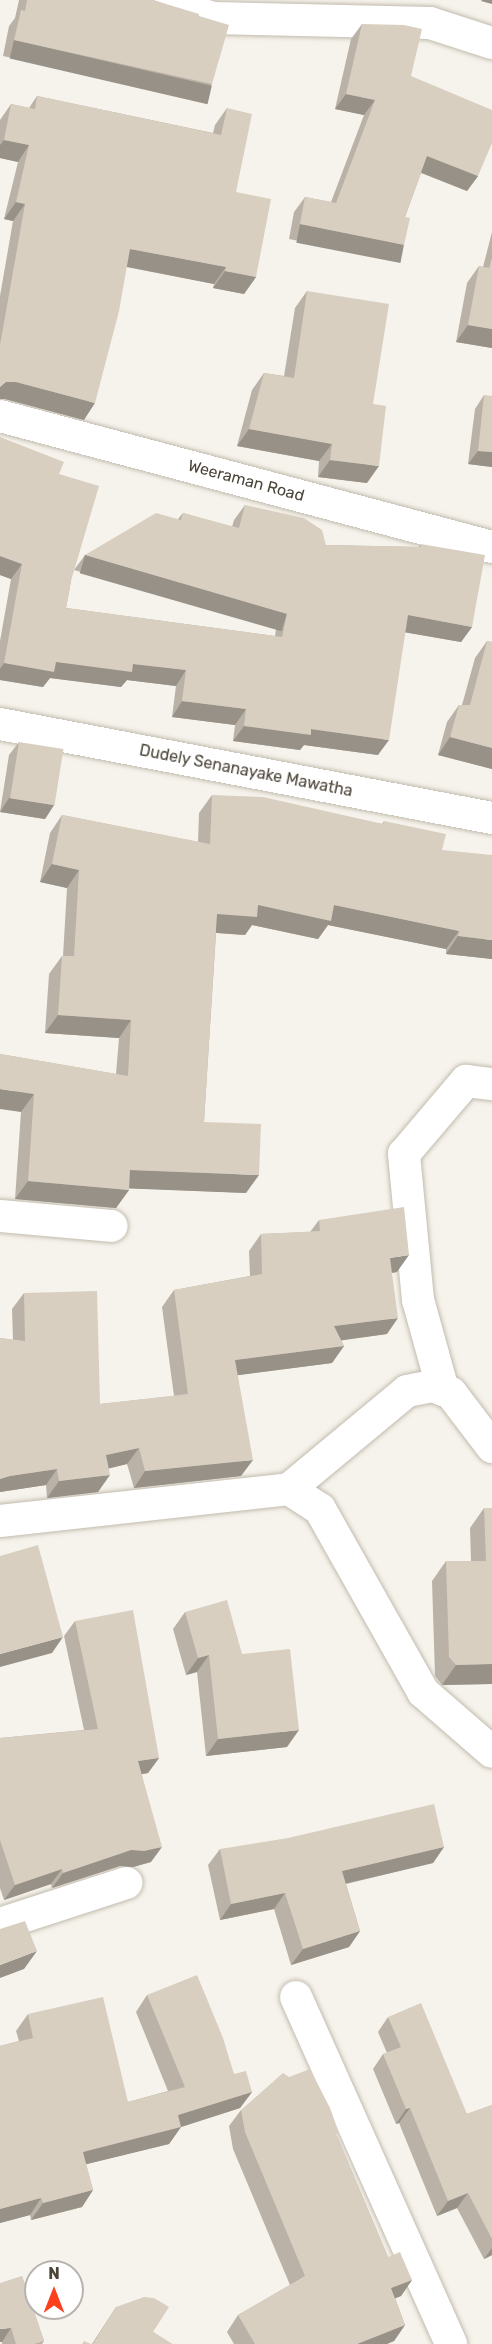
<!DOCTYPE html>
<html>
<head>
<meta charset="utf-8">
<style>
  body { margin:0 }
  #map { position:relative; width:492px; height:2344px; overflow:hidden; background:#f6f3ec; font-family:Rubik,sans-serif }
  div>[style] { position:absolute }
  .roads { filter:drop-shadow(0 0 2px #c2bbae) drop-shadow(0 0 2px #c2bbae) }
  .minor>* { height:32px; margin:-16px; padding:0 16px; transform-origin:16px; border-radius:16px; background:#fff }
  .wall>* { inset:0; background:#bab2a6 }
  .shaded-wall>* { inset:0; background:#979187; transform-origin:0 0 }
  .building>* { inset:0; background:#d8cfc1; transform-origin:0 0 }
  span { translate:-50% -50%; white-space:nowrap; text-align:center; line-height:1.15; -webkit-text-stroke:4.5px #fff; paint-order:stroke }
  .street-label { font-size:16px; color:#4b4439 }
  .north { position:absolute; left:24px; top:2260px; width:60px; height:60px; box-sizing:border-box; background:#fff; border:2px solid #b7b4b0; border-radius:50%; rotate:0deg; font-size:16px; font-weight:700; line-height:24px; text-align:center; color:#4b4439 }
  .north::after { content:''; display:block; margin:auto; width:21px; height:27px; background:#fc3f1d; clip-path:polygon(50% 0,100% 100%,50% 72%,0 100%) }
</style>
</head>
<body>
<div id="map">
  <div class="roads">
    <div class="minor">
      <i style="left:157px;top:0;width:59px;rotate:17.8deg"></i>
      <i style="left:213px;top:18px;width:217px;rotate:1.3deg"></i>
      <i style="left:430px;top:23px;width:65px;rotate:17.9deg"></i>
      <i style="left:0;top:416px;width:509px;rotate:14.91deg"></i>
      <i style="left:0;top:724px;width:501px;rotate:10.82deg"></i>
      <i style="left:0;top:1216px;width:112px;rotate:5.1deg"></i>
      <i style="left:443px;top:1390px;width:93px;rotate:-105.5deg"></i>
      <i style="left:418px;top:1300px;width:147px;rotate:-95.5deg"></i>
      <i style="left:404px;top:1154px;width:96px;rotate:-49.7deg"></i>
      <i style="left:466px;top:1081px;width:26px;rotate:7deg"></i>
      <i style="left:289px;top:1489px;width:153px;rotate:-39.7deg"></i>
      <i style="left:407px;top:1391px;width:26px;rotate:-11deg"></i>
      <i style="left:433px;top:1386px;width:19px;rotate:21deg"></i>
      <i style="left:451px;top:1393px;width:68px;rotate:52.8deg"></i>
      <i style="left:0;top:1521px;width:291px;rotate:-6.3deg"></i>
      <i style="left:289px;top:1489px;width:37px;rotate:33deg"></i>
      <i style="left:320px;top:1509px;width:210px;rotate:60.6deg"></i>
      <i style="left:423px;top:1692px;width:91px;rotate:41deg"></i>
      <i style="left:0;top:1924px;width:133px;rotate:-18deg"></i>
      <i style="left:296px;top:1997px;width:380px;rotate:65.9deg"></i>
    </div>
  </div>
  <div class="wall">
    <i style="clip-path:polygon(19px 0,153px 0,199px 16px,212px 84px,201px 101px,3px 56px,9px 26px,15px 18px)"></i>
    <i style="clip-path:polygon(362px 24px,411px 76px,478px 176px,467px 191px,421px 173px,405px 217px,393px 260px,289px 239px,294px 212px,305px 197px,331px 202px,364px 115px,335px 109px,351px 39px)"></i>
    <i style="clip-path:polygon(37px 96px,213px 133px,215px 125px,227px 108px,236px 192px,256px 277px,244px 294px,213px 288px,214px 284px,126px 267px,84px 420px,5px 399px,0 399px,0 296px,13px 221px,4px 219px,18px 162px,0 158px,0 120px,11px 104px,29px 108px)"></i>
    <i style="clip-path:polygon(492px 232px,492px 348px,456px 342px,467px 283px,479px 266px,483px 267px)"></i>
    <i style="clip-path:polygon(307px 291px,373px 404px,367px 483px,318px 477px,319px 461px,237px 446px,252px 390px,264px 373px,284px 376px,295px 308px)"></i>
    <i style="clip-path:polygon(484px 395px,492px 467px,468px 464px,475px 409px)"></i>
    <i style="clip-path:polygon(0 437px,59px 474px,71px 581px,66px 608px,275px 636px,276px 629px,74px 570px,85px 555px,178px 519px,183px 513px,232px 527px,234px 520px,245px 505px,326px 545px,419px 547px,421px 544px,472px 627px,461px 642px,405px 632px,378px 755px,304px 745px,300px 750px,233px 741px,235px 725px,172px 717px,176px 686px,127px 680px,121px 687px,50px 678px,43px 687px,0 680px,0 641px,11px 579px,0 575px)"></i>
    <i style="clip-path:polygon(487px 641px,492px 642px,492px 769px,438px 755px,447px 722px,459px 705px,462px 705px,475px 658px)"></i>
    <i style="clip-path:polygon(19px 742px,54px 805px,45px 819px,0 812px,9px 755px)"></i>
    <i style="clip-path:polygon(212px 795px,382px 824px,384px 821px,442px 850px,492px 959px,446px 954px,446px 949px,328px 925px,318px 939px,252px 925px,245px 935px,216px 933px,204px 1122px,246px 1193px,129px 1188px,129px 1190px,116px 1208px,15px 1199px,21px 1112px,0 1054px,116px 1074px,119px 1038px,45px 1033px,49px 974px,62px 956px,63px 956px,67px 888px,40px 882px,50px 833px,62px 815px,198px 842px,199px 813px)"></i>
    <i style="clip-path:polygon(319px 1220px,397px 1272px,392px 1273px,387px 1334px,341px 1340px,344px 1346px,332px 1363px,238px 1375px,241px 1476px,134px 1488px,127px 1464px,109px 1468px,98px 1492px,47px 1498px,46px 1485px,0 1492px,0 1338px,13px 1340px,12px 1309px,24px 1293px,100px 1404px,174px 1396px,162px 1307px,174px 1290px,250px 1276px,249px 1251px,261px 1234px,310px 1232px)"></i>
    <i style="clip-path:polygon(484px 1508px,492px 1508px,492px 1684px,442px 1685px,435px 1676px,432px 1581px,446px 1561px,471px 1561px,470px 1528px)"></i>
    <i style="clip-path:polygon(185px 1612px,242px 1654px,287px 1747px,206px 1756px,197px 1672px,186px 1675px,173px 1629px)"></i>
    <i style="clip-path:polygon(75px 1621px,159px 1758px,148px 1773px,142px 1774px,151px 1862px,133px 1867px,120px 1866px,52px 1888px,51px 1884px,4px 1900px,0 1888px,0 1738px,84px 1730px,64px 1636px)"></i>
    <i style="clip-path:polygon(444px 1847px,433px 1863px,346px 1884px,360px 1931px,349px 1947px,291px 1965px,274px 1909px,220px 1920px,208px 1865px,220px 1849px)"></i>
    <i style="clip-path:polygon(147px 1995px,234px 2074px,252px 2092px,240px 2108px,181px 2127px,169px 2144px,86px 2164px,93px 2190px,82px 2207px,31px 2220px,30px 2215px,0 2223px,0 2046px,19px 2041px,16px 2031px,28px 2014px,128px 2102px,168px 2091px,136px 2012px)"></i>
    <i style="clip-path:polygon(388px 2017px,467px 2114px,492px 2105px,492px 2255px,484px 2259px,457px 2208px,437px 2216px,399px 2123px,396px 2124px,373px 2069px,383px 2054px,387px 2053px,378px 2032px)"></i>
    <i style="clip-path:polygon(241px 2110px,337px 2136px,388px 2257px,412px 2280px,401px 2296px,395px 2298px,405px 2325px,394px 2341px,387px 2344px,234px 2344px,227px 2332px,238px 2315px,290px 2285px,233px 2149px,229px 2126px)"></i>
    <i style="clip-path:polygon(22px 2276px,44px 2341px,42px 2344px,2px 2344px,2px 2342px)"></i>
    <i style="clip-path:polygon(116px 2307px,153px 2332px,172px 2344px,92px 2344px)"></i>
  </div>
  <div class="shaded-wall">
    <i style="clip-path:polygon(482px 0,492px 0,492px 4px,481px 1px)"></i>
    <i style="left:14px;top:40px;width:203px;height:19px;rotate:13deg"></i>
    <i style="clip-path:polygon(346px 94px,375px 100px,364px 115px,335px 109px)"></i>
    <i style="clip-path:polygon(4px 140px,29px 145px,18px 162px,0 158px,0 145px)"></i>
    <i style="clip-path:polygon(427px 156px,478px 176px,467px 191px,417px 171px)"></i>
    <i style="clip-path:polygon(16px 202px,25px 204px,13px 221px,4px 219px)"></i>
    <i style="left:300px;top:224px;width:106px;height:19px;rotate:11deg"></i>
    <i style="clip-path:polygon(130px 249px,226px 267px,214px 284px,118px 265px)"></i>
    <i style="clip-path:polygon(225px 271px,256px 277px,244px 294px,213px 288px)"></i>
    <i style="clip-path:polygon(468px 325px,492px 329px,492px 348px,456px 342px)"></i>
    <i style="clip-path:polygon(6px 382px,16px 382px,95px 403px,84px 420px,5px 399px,0 399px,0 387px)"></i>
    <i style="clip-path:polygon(249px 429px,332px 444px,319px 461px,237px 446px)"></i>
    <i style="clip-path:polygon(478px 451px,492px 452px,492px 467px,468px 464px)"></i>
    <i style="clip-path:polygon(330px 460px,379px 466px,367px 483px,318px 477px)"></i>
    <i style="left:85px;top:555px;width:210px;height:19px;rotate:16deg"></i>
    <i style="clip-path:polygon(0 556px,22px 564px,11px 579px,0 575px)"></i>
    <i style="clip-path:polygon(408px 615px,472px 627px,461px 642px,397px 631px)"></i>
    <i style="clip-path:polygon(56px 662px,133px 664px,186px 670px,176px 686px,127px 680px,121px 687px,50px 678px,43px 687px,0 680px,0 669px,4px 663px)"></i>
    <i style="clip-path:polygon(182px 701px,246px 709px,235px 725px,172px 717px)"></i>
    <i style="clip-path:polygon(244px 726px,311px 729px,389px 740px,378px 755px,304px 745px,300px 750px,233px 741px)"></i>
    <i style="clip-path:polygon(450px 737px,492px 748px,492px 769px,438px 755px)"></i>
    <i style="clip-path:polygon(9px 798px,54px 805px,45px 819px,0 812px)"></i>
    <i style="clip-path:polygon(52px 864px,79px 870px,67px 888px,40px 882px)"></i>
    <i style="clip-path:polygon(258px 905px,334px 905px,459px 931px,446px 949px,328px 925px,318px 939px,252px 925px,245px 935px,205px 932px,217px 914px)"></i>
    <i style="clip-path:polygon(458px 936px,492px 940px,492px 959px,446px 954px)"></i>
    <i style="clip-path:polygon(58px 1015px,131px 1020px,119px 1038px,45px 1033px)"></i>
    <i style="clip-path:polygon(0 1089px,34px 1094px,21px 1112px,0 1109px)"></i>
    <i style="clip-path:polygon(130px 1170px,259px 1175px,246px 1193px,117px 1188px)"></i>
    <i style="clip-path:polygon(28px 1181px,129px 1190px,116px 1208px,15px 1199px)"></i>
    <i style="clip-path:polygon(409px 1255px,397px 1272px,378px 1275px,390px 1258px)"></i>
    <i style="clip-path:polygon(398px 1318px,387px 1334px,323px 1343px,334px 1326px)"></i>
    <i style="clip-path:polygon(344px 1346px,332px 1363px,224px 1377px,235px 1360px)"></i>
    <i style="clip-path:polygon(139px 1448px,127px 1464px,95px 1472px,106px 1455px)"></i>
    <i style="clip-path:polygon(253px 1460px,241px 1476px,134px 1488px,145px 1471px)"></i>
    <i style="clip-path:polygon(57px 1469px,46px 1485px,0 1492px,0 1479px,10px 1476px)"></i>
    <i style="clip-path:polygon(110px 1475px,98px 1492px,47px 1498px,59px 1481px)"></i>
    <i style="clip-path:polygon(63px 1637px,52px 1653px,0 1667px,0 1654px)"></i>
    <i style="clip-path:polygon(209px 1655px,197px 1672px,186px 1675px,198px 1658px)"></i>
    <i style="clip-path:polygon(492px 1664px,492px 1684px,442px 1685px,456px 1665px)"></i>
    <i style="clip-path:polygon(299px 1730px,287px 1747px,206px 1756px,218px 1739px)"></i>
    <i style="clip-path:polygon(159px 1758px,148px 1773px,127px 1777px,138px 1761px)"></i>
    <i style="clip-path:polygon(162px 1847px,151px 1862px,133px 1867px,120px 1866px,52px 1888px,63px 1873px,131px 1850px)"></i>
    <i style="clip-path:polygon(444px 1847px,433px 1863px,331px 1887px,342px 1871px)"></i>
    <i style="clip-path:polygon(62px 1869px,51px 1884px,4px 1900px,15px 1885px)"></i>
    <i style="clip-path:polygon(285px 1893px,274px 1909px,220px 1920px,231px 1904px)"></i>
    <i style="clip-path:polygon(360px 1931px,349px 1947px,291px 1965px,303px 1949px)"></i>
    <i style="clip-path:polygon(37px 1951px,24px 1969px,0 1978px,0 1965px)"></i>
    <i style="clip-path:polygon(252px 2092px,240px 2108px,181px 2127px,169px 2144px,71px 2168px,83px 2152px,178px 2115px)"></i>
    <i style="clip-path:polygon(410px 2108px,399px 2123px,396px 2124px,406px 2109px)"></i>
    <i style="clip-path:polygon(93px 2190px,82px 2207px,31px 2220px,43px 2203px)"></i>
    <i style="clip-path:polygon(468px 2193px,457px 2208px,437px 2216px,448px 2201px)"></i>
    <i style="clip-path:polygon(41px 2198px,30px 2215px,0 2223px,0 2209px)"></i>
    <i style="clip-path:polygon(492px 2248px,492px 2255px,484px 2259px)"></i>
    <i style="clip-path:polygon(412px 2280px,401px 2296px,379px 2305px,391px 2288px)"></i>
    <i style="clip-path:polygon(405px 2325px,394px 2341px,387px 2344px,357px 2344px)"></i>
    <i style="clip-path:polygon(11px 2328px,2px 2342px,0 2342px,0 2329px)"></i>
  </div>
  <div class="building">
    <i style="clip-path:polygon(27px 0,153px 0,199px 14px,199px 16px,229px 25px,212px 84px,14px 40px,21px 10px,25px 11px)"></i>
    <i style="clip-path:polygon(362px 24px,404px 25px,422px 29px,411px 76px,492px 110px,492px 143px,478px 176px,427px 156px,405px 217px,410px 218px,404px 245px,300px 224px,305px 197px,336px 203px,375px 100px,346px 94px)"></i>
    <i style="clip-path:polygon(37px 96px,221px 135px,227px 108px,252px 114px,236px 192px,271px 199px,256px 277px,225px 271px,226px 267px,130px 249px,119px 311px,95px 403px,16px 382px,6px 382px,0 387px,0 345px,25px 204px,16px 202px,29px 145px,4px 140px,11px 104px,35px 109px)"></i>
    <i style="clip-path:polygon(492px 258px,492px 329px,468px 325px,479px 266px,489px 268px)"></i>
    <i style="clip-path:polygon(307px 291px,389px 304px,373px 404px,386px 406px,379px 466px,330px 460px,332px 444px,249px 429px,264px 373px,294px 378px)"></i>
    <i style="clip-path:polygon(484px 395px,492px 396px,492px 452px,478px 451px)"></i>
    <i style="clip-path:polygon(0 437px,64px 462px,59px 474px,99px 486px,71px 581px,66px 608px,282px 637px,287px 614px,85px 555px,156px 513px,181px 520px,183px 513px,239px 528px,245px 505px,304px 518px,322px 530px,326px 545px,421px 547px,421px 544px,485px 555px,472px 627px,408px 615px,389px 740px,311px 729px,311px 735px,244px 726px,246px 709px,182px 701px,186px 670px,133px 664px,132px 672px,56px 662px,54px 672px,4px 663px,22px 564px,0 556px)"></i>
    <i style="clip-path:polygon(487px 641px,492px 642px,492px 748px,450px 737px,459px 705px,470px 705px)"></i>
    <i style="left:19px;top:742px;width:45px;height:57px;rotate:9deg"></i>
    <i style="clip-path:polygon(212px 795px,263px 797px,383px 824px,384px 821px,446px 834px,442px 850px,492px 855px,492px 940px,458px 936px,459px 931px,334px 905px,331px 921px,258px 905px,257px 917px,217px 914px,204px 1122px,261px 1124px,259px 1175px,130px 1170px,129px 1190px,28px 1181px,34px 1094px,0 1089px,0 1054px,128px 1076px,131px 1020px,58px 1015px,62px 956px,74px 956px,79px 870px,52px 864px,62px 815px,210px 844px)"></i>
    <i style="clip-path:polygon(404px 1207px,409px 1255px,390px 1258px,398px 1318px,334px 1326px,344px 1346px,235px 1360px,253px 1460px,145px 1471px,139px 1448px,106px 1455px,110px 1475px,59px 1481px,57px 1469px,10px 1476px,0 1479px,0 1338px,25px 1341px,24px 1293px,97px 1291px,100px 1404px,188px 1394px,174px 1290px,262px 1274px,261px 1234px,320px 1231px,319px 1220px)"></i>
    <i style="clip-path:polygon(484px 1508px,492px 1508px,492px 1664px,456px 1665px,449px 1657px,446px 1561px,486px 1561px)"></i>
    <i style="clip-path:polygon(38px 1545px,63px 1637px,0 1654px,0 1556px)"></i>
    <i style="clip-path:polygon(227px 1600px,242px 1654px,290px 1649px,299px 1730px,218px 1739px,209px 1655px,198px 1658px,185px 1612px)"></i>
    <i style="clip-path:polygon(133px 1610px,159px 1758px,138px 1761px,162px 1847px,144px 1851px,131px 1850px,63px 1873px,62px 1869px,15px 1885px,0 1840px,0 1738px,98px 1729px,75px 1621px)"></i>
    <i style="clip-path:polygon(434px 1804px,444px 1847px,342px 1871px,360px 1931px,303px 1949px,285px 1893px,231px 1904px,220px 1849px,288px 1838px)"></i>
    <i style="clip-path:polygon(25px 1921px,37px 1951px,0 1965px,0 1929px)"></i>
    <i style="clip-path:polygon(197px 1975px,223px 2038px,234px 2074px,246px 2071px,252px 2092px,178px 2115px,181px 2127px,83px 2152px,93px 2190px,43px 2203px,41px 2198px,0 2209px,0 2046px,33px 2038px,28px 2014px,103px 1997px,128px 2102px,185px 2087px,147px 1995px)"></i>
    <i style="clip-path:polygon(421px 2003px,467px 2114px,492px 2105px,492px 2239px,468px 2193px,448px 2201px,410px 2108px,406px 2109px,383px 2054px,401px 2047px,388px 2017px)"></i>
    <i style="clip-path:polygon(310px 2069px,330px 2108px,339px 2133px,336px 2134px,388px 2257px,400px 2252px,412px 2280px,391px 2288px,405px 2325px,357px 2344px,255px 2344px,238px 2315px,305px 2276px,245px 2132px,241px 2110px,283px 2073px,289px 2077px)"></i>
    <i style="clip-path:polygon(22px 2276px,44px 2341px,34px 2344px,16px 2344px,11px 2328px,0 2329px,0 2283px)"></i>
    <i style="clip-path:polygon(144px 2297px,154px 2298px,169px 2307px,153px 2332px,172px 2344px,93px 2344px,116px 2307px)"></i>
    <i style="clip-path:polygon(84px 2341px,91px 2344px,82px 2344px)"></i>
  </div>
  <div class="street-label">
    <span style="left:246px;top:481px;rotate:15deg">Weeraman Road</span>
    <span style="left:246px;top:771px;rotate:11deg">Dudely Senanayake Mawatha</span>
  </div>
  <div class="north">N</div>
</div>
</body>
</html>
